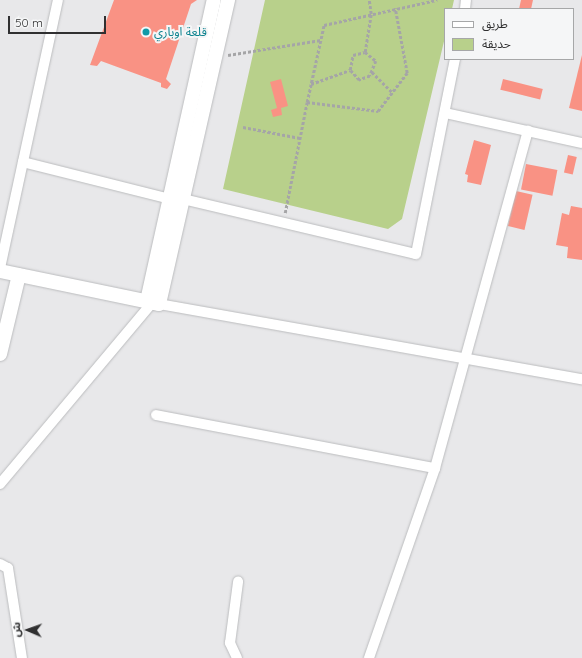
<!DOCTYPE html>
<html>
<head>
<meta charset="utf-8">
<style>
  body { margin:0 }
  #map { position:relative; width:582px; height:658px; overflow:hidden; background:#e8e8ea; font-family:Quicksand,"Noto Sans Arabic",sans-serif }
  div>[style] { position:absolute }
  .green>* { inset:0; background:#b8d08b }
  .building>* { inset:0; background:#f99284; transform-origin:0 0 }
  .path>* { height:2.5px; margin-top:-1.25px; transform-origin:0; background:repeating-linear-gradient(90deg,#a5a5a7 0 3px,transparent 0 5px) }
  .roads { filter:drop-shadow(0 0 1px #bbbcbe) drop-shadow(0 0 1px #bbbcbe) }
  .street>* { height:10px; margin:-5px; padding:0 5px; transform-origin:5px; border-radius:5px; background:#fff }
  .secondary>* { height:14px; margin:-7px; padding:0 7px; transform-origin:7px; border-radius:7px; background:#fff }
  .dots>* { width:11px; height:11px; translate:-50% -50%; box-sizing:border-box; border:2px solid #f5f6f7; border-radius:50% }
  span { translate:-50% -50%; white-space:nowrap; text-align:center; line-height:1.15; -webkit-text-stroke:4px #f5f6f7; paint-order:stroke }
  .culture-label { font-size:12px; color:#0d838f }
  .left { translate:0 -50%; text-align:left }
  .legend { position:absolute; left:444px; top:8px; width:130px; height:52px; box-sizing:border-box; background:#f5f6f7; border:1px solid #a6a7a8; margin:0; padding:5px 7px; list-style:none; font-size:12px; color:#303031 }
  .legend li { display:flex; align-items:center; gap:8px; height:20px }
  .legend b { width:20px; border:1px solid #a6a7a8 }
  .north { position:absolute; left:8px; top:610px; width:40px; height:40px; -webkit-text-stroke:3px #f5f6f7; paint-order:stroke; rotate:272deg; font-size:11px; font-weight:700; line-height:16px; text-align:center; color:#303031 }
  .north::after { content:''; display:block; margin:auto; width:14px; height:18px; background:#303031; clip-path:polygon(50% 0,100% 100%,50% 72%,0 100%) }
  .scale { position:absolute; left:8px; top:16px; width:98px; height:18px; box-sizing:border-box; border:2px solid #303031; border-top:0; padding-left:5px; font-size:12px; line-height:14px; white-space:nowrap; color:#303031; -webkit-text-stroke:3px #f5f6f7; paint-order:stroke }
</style>
</head>
<body>
<div id="map">
  <div class="green">
    <i style="clip-path:polygon(265px 0,454px 0,452px 9px,445px 9px,445px 37px,402px 219px,388px 229px,223px 189px)"></i>
  </div>
  <div class="building">
    <i style="clip-path:polygon(114px 0,197px 0,191px 4px,166px 79px,171px 84px,167px 89px,161px 87px,161px 83px,101px 61px,97px 66px,90px 65px)"></i>
    <i style="clip-path:polygon(521px 0,533px 0,531px 9px,519px 9px)"></i>
    <i style="clip-path:polygon(582px 55px,582px 111px,569px 108px)"></i>
    <i style="clip-path:polygon(281px 79px,288px 106px,281px 108px,282px 115px,273px 117px,271px 110px,277px 108px,270px 82px)"></i>
    <i style="left:503px;top:79px;width:41px;height:11px;rotate:14deg"></i>
    <i style="clip-path:polygon(474px 140px,491px 145px,481px 185px,467px 182px,468px 175px,465px 174px)"></i>
    <i style="left:568px;top:155px;width:9px;height:18px;rotate:13deg"></i>
    <i style="left:526px;top:164px;width:32px;height:26px;rotate:11deg"></i>
    <i style="left:516px;top:191px;width:17px;height:36px;rotate:13deg"></i>
    <i style="clip-path:polygon(571px 206px,582px 208px,582px 260px,567px 258px,568px 247px,556px 245px,562px 213px,569px 215px)"></i>
  </div>
  <div class="path">
    <i style="left:365px;top:52px;width:14px;rotate:39deg"></i>
    <i style="left:376px;top:61px;width:16px;rotate:112deg"></i>
    <i style="left:370px;top:76px;width:12px;rotate:160deg"></i>
    <i style="left:359px;top:80px;width:13px;rotate:-132deg"></i>
    <i style="left:350px;top:70px;width:15px;rotate:-79deg"></i>
    <i style="left:353px;top:55px;width:12px;rotate:-14deg"></i>
    <i style="left:365px;top:52px;width:38px;rotate:-81deg"></i>
    <i style="left:371px;top:14px;width:14px;rotate:-98deg"></i>
    <i style="left:228px;top:55px;width:94px;rotate:-9.2deg"></i>
    <i style="left:372px;top:72px;width:28px;rotate:45deg"></i>
    <i style="left:311px;top:84px;width:41px;rotate:-19.7deg"></i>
    <i style="left:307px;top:102px;width:79px;rotate:-77.6deg"></i>
    <i style="left:324px;top:25px;width:116px;rotate:-12.5deg"></i>
    <i style="left:243px;top:127px;width:58px;rotate:10.9deg"></i>
    <i style="left:285px;top:213px;width:113px;rotate:-78.8deg"></i>
    <i style="left:307px;top:102px;width:72px;rotate:7.2deg"></i>
    <i style="left:378px;top:111px;width:48px;rotate:-52.7deg"></i>
    <i style="left:407px;top:73px;width:66px;rotate:-100.5deg"></i>
  </div>
  <div class="roads">
    <div class="street">
      <i style="left:465px;top:9px;width:9px;rotate:-84deg"></i>
      <i style="left:445px;top:113px;width:140px;rotate:12.4deg"></i>
      <i style="left:23px;top:162px;width:152px;rotate:14.1deg"></i>
      <i style="left:183px;top:199px;width:239px;rotate:13.3deg"></i>
      <i style="left:416px;top:254px;width:199px;rotate:-78.7deg"></i>
      <i style="left:0;top:268px;width:274px;rotate:-77.8deg"></i>
      <i style="left:159px;top:304px;width:430px;rotate:10.1deg"></i>
      <i style="left:156px;top:415px;width:284px;rotate:10.8deg"></i>
      <i style="left:0;top:484px;width:236px;rotate:-50deg"></i>
      <i style="left:0;top:564px;width:9px;rotate:27deg"></i>
      <i style="left:8px;top:568px;width:91px;rotate:81.2deg"></i>
      <i style="left:237px;top:658px;width:17px;rotate:-115deg"></i>
      <i style="left:230px;top:643px;width:62px;rotate:-82.5deg"></i>
      <i style="left:369px;top:658px;width:201px;rotate:-70.8deg"></i>
      <i style="left:435px;top:468px;width:350px;rotate:-74.6deg"></i>
    </div>
    <div class="secondary">
      <i style="left:0;top:271px;width:162px;rotate:11.7deg"></i>
      <i style="left:159px;top:304px;width:312px;rotate:-77.2deg"></i>
      <i style="left:147px;top:301px;width:308px;rotate:-77.5deg"></i>
      <i style="left:0;top:354px;width:81px;rotate:-76.5deg"></i>
    </div>
  </div>
  <div class="dots">
    <i style="left:146px;top:32px;background:#0f9aa8"></i>
  </div>
  <div class="culture-label">
    <span class="left" style="left:154px;top:32px">قلعة اوباري</span>
  </div>
  <ul class="legend">
  <li><b style="height:5px;background:#fff"></b>طريق</li>
  <li><b style="height:11px;background:#b8d08b"></b>حديقة</li>
  </ul>
  <div class="north">ش</div>
  <div class="scale">50 m</div>
</div>
</body>
</html>
